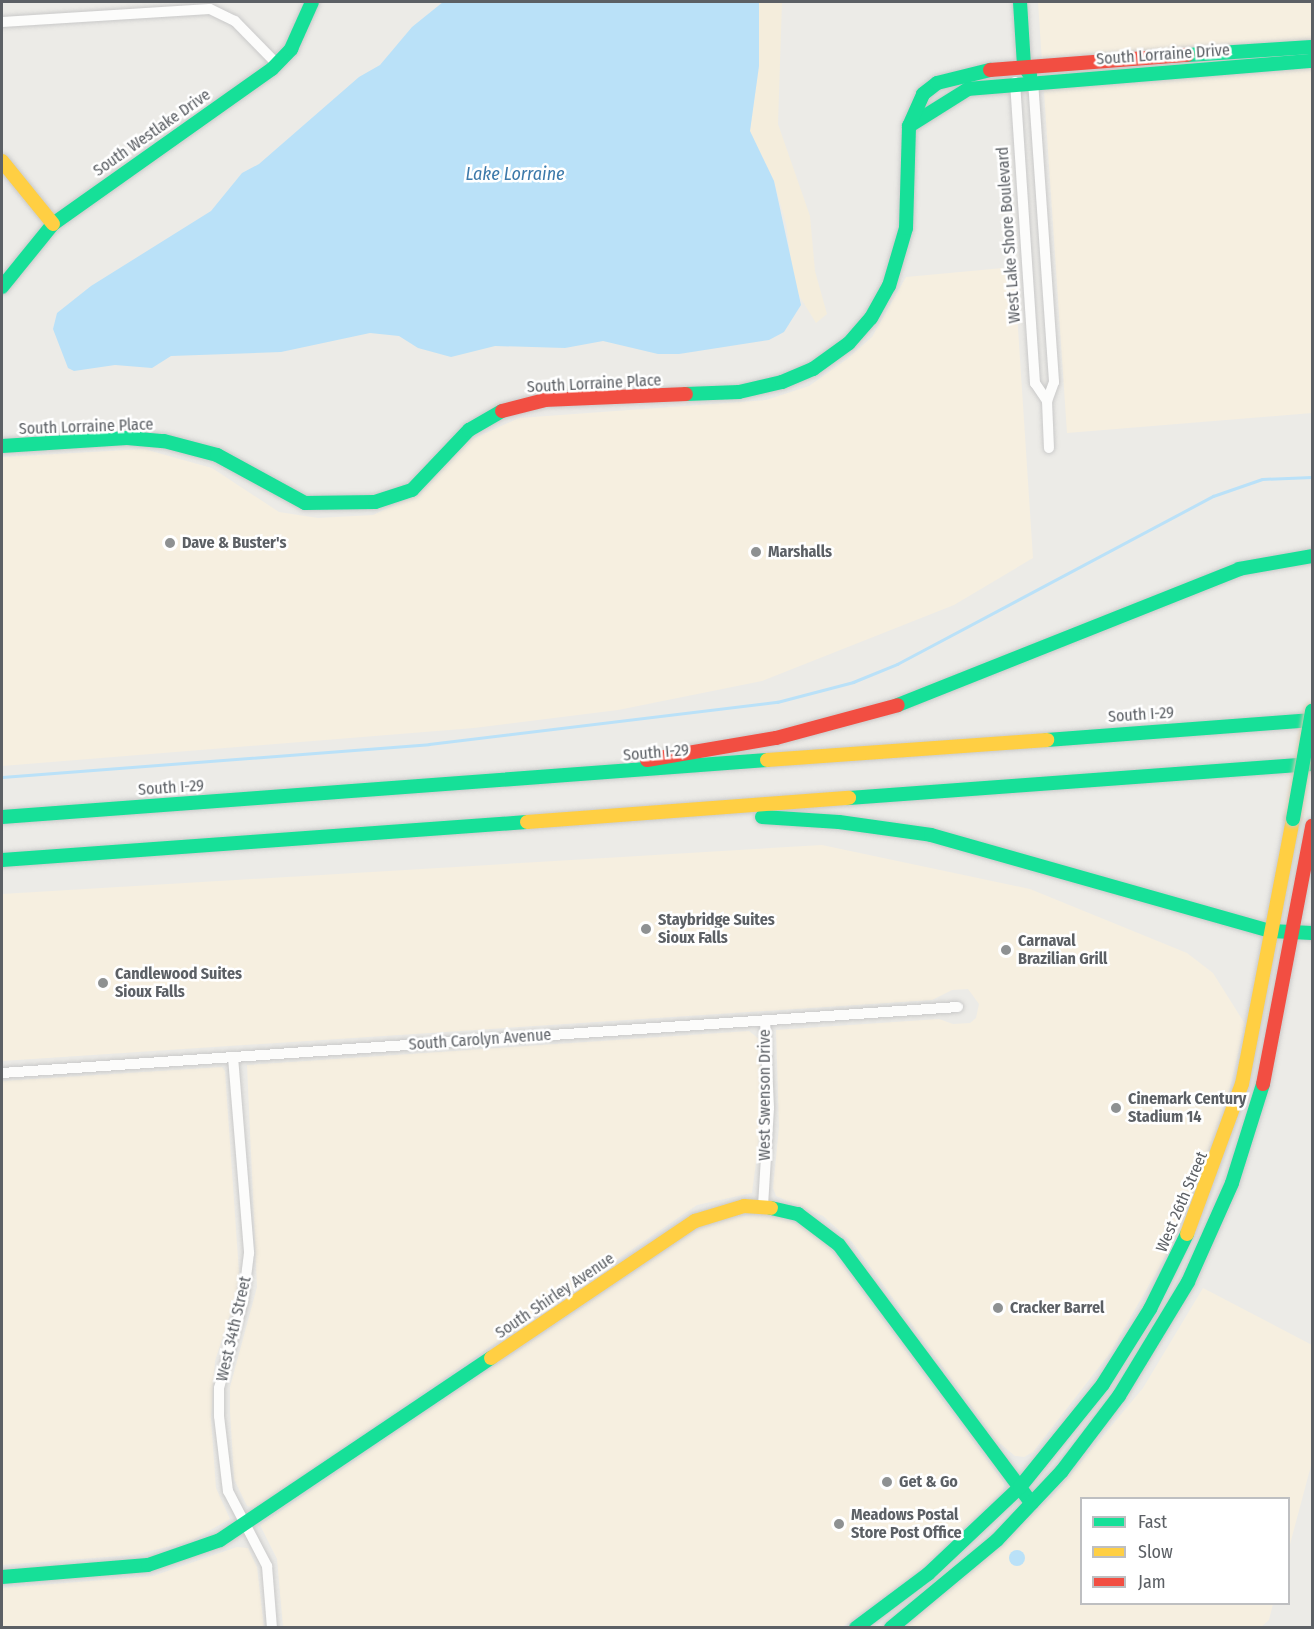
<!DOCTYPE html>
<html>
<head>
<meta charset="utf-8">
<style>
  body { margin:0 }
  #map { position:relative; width:1314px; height:1629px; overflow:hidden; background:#ecebe7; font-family:"Fira Sans Condensed",sans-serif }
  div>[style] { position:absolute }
  .commercial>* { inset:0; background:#f6efe0 }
  .sand>* { inset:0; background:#f4eddc }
  .water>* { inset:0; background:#bae1f8 }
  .round { border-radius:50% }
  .stream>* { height:3px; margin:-1.5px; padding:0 1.5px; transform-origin:1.5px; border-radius:1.5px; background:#bae1f8 }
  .roads { filter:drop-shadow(0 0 2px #c9c9c9) drop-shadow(0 0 2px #c9c9c9) }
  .street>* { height:10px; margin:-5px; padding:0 5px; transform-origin:5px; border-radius:5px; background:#fcfcfb }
  .fast>* { height:14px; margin:-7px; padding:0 7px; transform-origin:7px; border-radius:7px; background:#16e098 }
  .slow>* { height:14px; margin:-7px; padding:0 7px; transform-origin:7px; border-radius:7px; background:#ffcf43 }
  .jam>* { height:14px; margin:-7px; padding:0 7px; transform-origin:7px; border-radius:7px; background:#f24e42 }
  .bridges { filter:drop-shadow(0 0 2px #d4c9b4) drop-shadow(0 0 2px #d4c9b4) }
  .fast-bridge>* { height:14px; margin:-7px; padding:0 7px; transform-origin:7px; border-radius:7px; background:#16e098 }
  .dots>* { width:16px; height:16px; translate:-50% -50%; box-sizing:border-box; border:3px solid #fff; border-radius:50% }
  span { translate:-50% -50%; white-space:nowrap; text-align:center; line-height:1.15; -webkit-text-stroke:5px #fff; paint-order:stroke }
  .street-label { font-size:16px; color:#5c6065 }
  .poi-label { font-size:16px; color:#5c6065; font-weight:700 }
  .left { translate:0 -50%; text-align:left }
  .water-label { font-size:18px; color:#3c79aa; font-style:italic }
  .frame { position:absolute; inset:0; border:3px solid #5c6065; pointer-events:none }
  .legend { position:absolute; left:1080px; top:1497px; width:210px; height:108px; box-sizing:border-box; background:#fff; border:2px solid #bebfc1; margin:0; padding:8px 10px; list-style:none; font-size:18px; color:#5c6065 }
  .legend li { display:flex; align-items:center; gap:12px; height:30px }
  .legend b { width:30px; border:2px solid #bebfc1 }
</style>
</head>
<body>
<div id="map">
  <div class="commercial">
    <i style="clip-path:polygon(1038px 2px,1312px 2px,1312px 413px,1067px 433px)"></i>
    <i style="clip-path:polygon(1014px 267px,1033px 558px,954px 605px,762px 681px,618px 710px,474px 728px,2px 766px,2px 457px,144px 449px,212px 468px,279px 512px,318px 518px,373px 515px,422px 492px,466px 442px,519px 418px,766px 400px,809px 386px,847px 359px,872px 337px,906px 277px)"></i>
    <i style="clip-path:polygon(822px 845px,1030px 889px,1187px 953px,1213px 973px,1245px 1024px,1222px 1120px,1165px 1257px,1110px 1353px,1033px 1452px,1024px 1457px,1015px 1456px,996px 1440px,852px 1242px,823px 1216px,776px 1196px,773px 1188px,779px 1127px,776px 1030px,939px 1019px,953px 1024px,970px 1023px,976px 1018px,979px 1004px,968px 989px,952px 990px,932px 1000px,2px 1061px,2px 894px)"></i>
    <i style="clip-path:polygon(749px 1031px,759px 1039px,762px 1116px,752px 1193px,697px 1205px,254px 1508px,247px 1506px,234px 1479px,230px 1411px,230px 1387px,257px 1287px,247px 1065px)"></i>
    <i style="clip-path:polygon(222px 1067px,225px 1071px,239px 1272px,237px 1293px,215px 1361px,211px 1419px,216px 1488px,230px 1519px,191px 1541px,134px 1555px,2px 1565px,2px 1081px)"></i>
    <i style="clip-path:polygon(762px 1214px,784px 1218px,810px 1230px,827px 1245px,1004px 1483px,1003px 1491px,923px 1568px,842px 1627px,283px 1627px,277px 1559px,260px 1525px,699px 1228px,722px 1218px)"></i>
    <i style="clip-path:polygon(1203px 1288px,1312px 1345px,1312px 1462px,1289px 1548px,1288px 1498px,1082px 1498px,1082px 1604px,1273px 1604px,1269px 1620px,1261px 1627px,904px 1628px,1052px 1497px,1143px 1388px)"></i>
    <i style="clip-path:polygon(237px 1547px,248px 1548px,257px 1567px,264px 1627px,2px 1627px,2px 1588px,153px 1576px)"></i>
  </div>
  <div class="sand">
    <i style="clip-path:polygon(759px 2px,782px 2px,778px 124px,810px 216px,815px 271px,827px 314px,816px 323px,795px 289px,786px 224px,774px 181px,750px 131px,759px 66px)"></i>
  </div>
  <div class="water">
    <i style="clip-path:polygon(443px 2px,759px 2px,759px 66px,750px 131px,774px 181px,801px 305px,784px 332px,769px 340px,679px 354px,658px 354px,603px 341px,565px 348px,495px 346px,451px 357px,418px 348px,399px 336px,370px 333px,281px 352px,171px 356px,152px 368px,115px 365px,74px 371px,68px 368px,53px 329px,57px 313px,91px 286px,211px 211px,242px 173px,259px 164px,359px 77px,380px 65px,412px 27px)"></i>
    <i class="round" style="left:1009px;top:1550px;width:16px;height:16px"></i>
  </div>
  <div class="stream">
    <i style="left:2px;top:777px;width:428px;rotate:-4.4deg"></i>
    <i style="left:429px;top:744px;width:351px;rotate:-6.9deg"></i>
    <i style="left:777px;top:702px;width:79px;rotate:-14.7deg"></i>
    <i style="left:853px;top:682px;width:48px;rotate:-22.2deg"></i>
    <i style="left:897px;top:664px;width:358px;rotate:-28deg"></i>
    <i style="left:1213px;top:496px;width:52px;rotate:-19.1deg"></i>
    <i style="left:1262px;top:479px;width:50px;rotate:-2.3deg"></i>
  </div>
  <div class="roads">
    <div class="street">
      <i style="left:2px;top:22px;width:208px;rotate:-3.6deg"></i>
      <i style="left:210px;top:9px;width:28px;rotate:26deg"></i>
      <i style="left:235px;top:21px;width:60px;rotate:45.7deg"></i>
      <i style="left:1033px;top:81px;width:302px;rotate:86deg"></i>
      <i style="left:1054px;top:382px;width:20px;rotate:110deg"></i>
      <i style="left:1047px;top:401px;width:47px;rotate:87.6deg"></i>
      <i style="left:1015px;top:82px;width:302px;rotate:86.2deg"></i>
      <i style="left:1035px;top:383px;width:22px;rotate:56deg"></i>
      <i style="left:233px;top:1057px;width:197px;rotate:85.3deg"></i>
      <i style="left:249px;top:1253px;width:48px;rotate:97.1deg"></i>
      <i style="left:243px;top:1301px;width:90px;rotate:105.4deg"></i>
      <i style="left:219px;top:1388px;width:28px;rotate:90deg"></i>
      <i style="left:219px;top:1416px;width:76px;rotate:83.2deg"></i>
      <i style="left:228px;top:1491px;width:85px;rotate:62.5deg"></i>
      <i style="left:267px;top:1566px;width:62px;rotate:85.4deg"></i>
      <i style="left:2px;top:1073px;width:958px;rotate:-3.95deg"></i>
      <i style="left:763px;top:1206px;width:98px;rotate:-86.5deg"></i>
      <i style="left:769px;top:1108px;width:88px;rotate:-92.6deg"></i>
    </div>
    <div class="fast">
      <i style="left:1020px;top:2px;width:64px;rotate:86.4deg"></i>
      <i style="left:1024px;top:66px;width:11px;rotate:56deg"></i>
      <i style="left:1187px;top:55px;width:125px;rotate:-3.7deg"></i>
      <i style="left:909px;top:126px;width:70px;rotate:-32.1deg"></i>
      <i style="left:968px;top:89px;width:345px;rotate:-4.7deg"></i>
      <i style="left:2px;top:287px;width:81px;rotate:-51deg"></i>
      <i style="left:53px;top:224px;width:268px;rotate:-35.3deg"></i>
      <i style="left:272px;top:69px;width:28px;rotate:-46deg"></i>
      <i style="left:291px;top:49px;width:51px;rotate:-65.9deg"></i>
      <i style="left:686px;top:394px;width:53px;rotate:-2.2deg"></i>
      <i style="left:739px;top:392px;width:44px;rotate:-13.1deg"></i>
      <i style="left:782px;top:382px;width:34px;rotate:-23deg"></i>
      <i style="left:813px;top:369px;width:44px;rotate:-35.8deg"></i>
      <i style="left:849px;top:343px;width:33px;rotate:-49deg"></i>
      <i style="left:871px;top:318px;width:37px;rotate:-61deg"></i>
      <i style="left:889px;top:286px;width:60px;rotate:-73.7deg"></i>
      <i style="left:906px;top:228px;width:102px;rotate:-88.3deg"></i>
      <i style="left:909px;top:126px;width:35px;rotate:-66deg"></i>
      <i style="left:923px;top:94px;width:18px;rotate:-38deg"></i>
      <i style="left:937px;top:83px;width:55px;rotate:-13.8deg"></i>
      <i style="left:2px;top:446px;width:125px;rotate:-3.7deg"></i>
      <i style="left:127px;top:438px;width:37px;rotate:5deg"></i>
      <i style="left:164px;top:441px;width:55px;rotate:14.8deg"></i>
      <i style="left:217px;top:455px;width:100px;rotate:28.6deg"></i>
      <i style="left:305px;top:503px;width:70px;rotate:-0.8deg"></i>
      <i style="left:375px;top:502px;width:39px;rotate:-18deg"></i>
      <i style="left:412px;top:490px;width:83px;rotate:-46.5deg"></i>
      <i style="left:469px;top:430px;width:38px;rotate:-30deg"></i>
      <i style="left:898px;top:705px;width:367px;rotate:-21.7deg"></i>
      <i style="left:1239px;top:569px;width:74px;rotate:-10.1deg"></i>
      <i style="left:1047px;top:740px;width:266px;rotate:-4.3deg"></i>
      <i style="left:849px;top:798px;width:464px;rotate:-4.2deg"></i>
      <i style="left:2px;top:817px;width:767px;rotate:-4.26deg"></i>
      <i style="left:762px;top:817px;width:77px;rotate:3.7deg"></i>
      <i style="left:839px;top:822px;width:93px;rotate:8deg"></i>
      <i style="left:931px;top:835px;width:353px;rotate:15.8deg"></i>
      <i style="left:1271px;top:931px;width:41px;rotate:2.8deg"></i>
      <i style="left:2px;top:860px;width:526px;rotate:-4.14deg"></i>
      <i style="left:771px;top:1208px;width:28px;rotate:13deg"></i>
      <i style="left:798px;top:1214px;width:51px;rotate:37.1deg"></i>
      <i style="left:839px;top:1245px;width:322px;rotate:53.3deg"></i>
      <i style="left:2px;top:1577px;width:146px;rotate:-4.7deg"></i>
      <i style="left:148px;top:1565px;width:76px;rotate:-19.1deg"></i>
      <i style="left:220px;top:1540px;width:326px;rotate:-33.9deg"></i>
      <i style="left:856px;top:1628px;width:90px;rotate:-36.9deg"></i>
      <i style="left:928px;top:1574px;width:127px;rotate:-43.4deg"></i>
      <i style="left:1020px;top:1487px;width:132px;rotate:-51.1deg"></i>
      <i style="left:1103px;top:1384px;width:89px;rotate:-57.9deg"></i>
      <i style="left:1150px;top:1309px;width:84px;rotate:-63.7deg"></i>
      <i style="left:891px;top:1628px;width:138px;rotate:-39.7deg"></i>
      <i style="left:997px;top:1540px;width:95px;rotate:-46.7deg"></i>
      <i style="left:1062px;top:1471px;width:94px;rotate:-52.8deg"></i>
      <i style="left:1119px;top:1396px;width:133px;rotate:-58.8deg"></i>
      <i style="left:1188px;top:1282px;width:108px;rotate:-66deg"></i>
      <i style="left:1232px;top:1183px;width:104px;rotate:-72.6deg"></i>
    </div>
    <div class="slow">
      <i style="left:2px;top:161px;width:81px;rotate:51deg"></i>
      <i style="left:767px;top:760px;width:281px;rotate:-4.1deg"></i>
      <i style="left:527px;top:822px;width:323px;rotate:-4.3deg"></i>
      <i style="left:1187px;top:1234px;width:160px;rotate:-69.9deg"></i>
      <i style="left:1242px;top:1084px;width:270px;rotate:-79.1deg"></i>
      <i style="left:491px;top:1358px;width:246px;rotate:-33.9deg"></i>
      <i style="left:695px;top:1221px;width:51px;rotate:-17deg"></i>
      <i style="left:744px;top:1206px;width:27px;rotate:4deg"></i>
    </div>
    <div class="jam">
      <i style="left:990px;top:70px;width:198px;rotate:-4.4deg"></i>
      <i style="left:502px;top:411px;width:44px;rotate:-14.3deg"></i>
      <i style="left:545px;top:400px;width:141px;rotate:-2.4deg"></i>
      <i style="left:647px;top:760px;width:131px;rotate:-9.7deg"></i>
      <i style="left:776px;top:738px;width:126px;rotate:-15.1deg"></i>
      <i style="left:1263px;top:1084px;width:263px;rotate:-79.2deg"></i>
    </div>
  </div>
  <div class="bridges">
    <div class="fast-bridge">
      <i style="left:1293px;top:819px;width:110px;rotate:-80deg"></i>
    </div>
  </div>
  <div class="dots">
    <i style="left:170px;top:543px;background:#8e9192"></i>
    <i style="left:756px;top:552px;background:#8e9192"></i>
    <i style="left:646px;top:929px;background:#8e9192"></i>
    <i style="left:1006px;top:950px;background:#8e9192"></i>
    <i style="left:103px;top:983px;background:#8e9192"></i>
    <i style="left:1116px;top:1108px;background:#8e9192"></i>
    <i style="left:998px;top:1308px;background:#8e9192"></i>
    <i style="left:887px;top:1482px;background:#8e9192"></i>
    <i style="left:839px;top:1524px;background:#8e9192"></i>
  </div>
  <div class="street-label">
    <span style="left:1163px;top:55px;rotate:-4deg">South Lorraine Drive</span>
    <span style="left:152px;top:133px;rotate:-35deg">South Westlake Drive</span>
    <span style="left:1009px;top:235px;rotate:-94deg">West Lake Shore Boulevard</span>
    <span style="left:594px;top:384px;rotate:-3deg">South Lorraine Place</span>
    <span style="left:86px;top:427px;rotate:-2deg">South Lorraine Place</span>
    <span style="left:1141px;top:715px;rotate:-4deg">South I-29</span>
    <span style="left:656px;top:753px;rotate:-5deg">South I-29</span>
    <span style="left:171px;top:788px;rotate:-4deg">South I-29</span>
    <span style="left:480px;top:1040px;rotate:-4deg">South Carolyn Avenue</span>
    <span style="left:765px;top:1095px;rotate:-90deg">West Swenson Drive</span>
    <span style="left:1182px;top:1202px;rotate:-67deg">West 26th Street</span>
    <span style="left:555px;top:1296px;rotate:-34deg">South Shirley Avenue</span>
    <span style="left:234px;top:1329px;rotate:-77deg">West 34th Street</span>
  </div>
  <div class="poi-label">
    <span class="left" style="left:182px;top:543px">Dave &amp; Buster's</span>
    <span class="left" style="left:768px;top:552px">Marshalls</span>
    <span class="left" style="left:658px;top:929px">Staybridge Suites<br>Sioux Falls</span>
    <span class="left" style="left:1018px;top:950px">Carnaval<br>Brazilian Grill</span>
    <span class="left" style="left:115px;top:983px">Candlewood Suites<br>Sioux Falls</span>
    <span class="left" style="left:1128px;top:1108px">Cinemark Century<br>Stadium 14</span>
    <span class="left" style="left:1010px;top:1308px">Cracker Barrel</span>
    <span class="left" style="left:899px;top:1482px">Get &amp; Go</span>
    <span class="left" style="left:851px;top:1524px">Meadows Postal<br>Store Post Office</span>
  </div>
  <div class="water-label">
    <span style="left:515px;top:174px">Lake Lorraine</span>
  </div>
  <div class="frame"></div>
  <ul class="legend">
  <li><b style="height:8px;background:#16e098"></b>Fast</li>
  <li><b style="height:8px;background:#ffcf43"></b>Slow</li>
  <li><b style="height:8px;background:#f24e42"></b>Jam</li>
  </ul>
</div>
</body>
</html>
